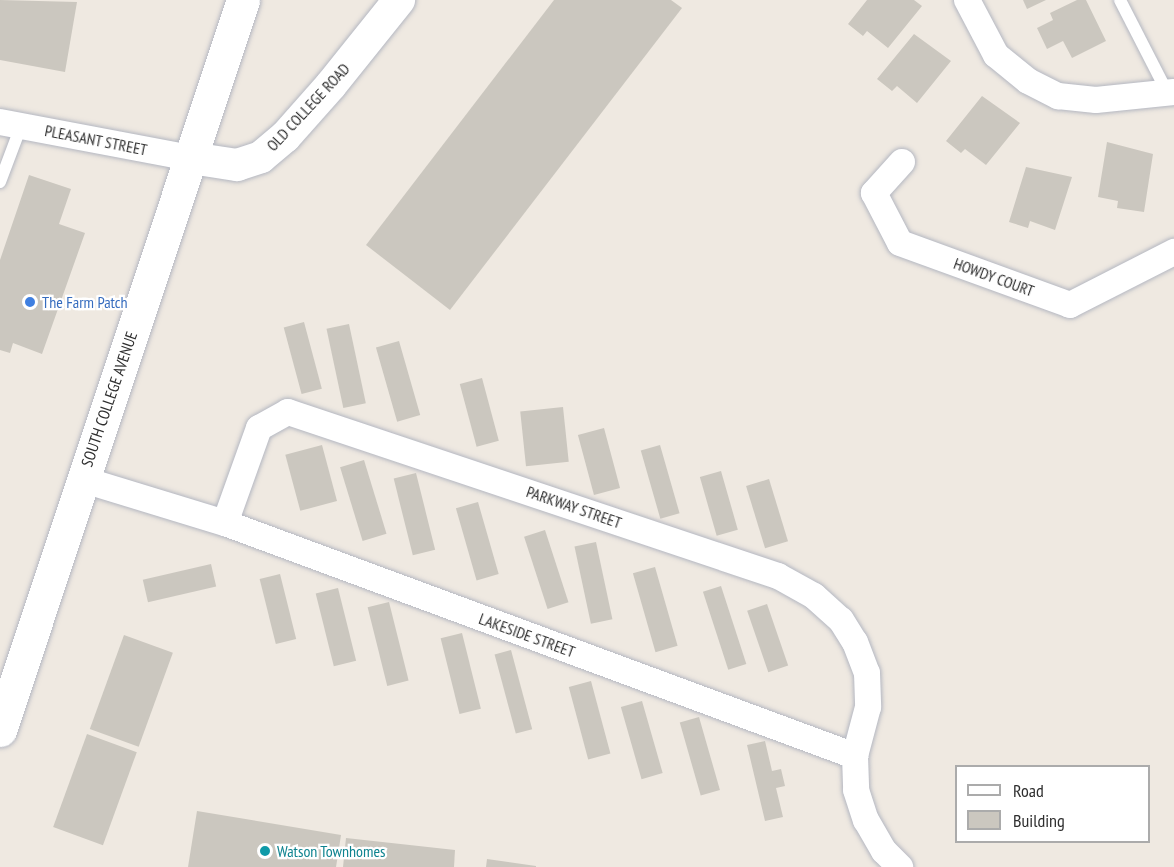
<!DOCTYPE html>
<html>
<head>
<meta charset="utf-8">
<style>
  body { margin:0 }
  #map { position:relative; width:1174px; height:867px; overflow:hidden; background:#efe9e1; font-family:"PT Sans Narrow",sans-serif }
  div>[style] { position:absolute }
  .building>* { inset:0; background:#cbc7bf; transform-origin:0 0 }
  .roads { filter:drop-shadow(0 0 2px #b4b7c1) drop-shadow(0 0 2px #b4b7c1) }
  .service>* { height:12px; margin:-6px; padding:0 6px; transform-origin:6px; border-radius:6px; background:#fff }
  .minor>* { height:26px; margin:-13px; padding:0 13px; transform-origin:13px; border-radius:13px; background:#fff }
  .tertiary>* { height:32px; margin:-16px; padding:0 16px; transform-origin:16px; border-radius:16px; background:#fff }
  .secondary>* { height:33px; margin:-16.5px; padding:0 16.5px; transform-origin:16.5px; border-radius:16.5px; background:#fff }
  .dots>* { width:16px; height:16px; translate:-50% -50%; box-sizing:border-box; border:3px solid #fff; border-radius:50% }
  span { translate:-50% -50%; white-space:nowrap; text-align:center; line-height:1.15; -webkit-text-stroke:4.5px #fff; paint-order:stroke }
  .street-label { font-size:16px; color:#2e2e2e }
  .shop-label { font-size:16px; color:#366cbe }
  .left { translate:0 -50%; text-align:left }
  .culture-label { font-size:16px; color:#0d838f }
  .legend { position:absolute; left:955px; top:765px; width:195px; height:78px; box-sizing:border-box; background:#fff; border:2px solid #ababab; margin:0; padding:8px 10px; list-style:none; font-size:18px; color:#2e2e2e }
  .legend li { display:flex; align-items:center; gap:12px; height:30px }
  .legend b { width:30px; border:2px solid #ababab }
</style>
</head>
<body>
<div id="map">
  <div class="building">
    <i style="clip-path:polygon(0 0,77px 2px,65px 72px,0 60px)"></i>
    <i style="clip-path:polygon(554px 0,671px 0,682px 8px,450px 310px,366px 245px)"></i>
    <i style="clip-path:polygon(867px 0,914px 0,922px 6px,888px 48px,867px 31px,863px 36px,848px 24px)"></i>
    <i style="clip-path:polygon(1023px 0,1046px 0,1027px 9px)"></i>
    <i style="clip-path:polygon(1077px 0,1086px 0,1106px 41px,1072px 58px,1063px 41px,1047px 49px,1037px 28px,1053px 20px,1050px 13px)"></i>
    <i style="clip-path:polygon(914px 34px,951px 61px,917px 103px,897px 86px,892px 91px,877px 79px)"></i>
    <i style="clip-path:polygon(982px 96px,1020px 123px,986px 165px,965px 149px,961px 153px,946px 141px)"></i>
    <i style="clip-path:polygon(1107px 142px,1153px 154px,1144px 212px,1117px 208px,1118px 201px,1098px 197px)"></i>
    <i style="clip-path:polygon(1026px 167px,1072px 177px,1055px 230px,1030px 221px,1028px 228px,1009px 222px)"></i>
    <i style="clip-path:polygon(29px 175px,71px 189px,59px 224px,85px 233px,42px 354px,13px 343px,10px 353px,0 350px,0 260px)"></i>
    <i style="left:304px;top:322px;width:69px;height:21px;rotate:75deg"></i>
    <i style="left:349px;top:324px;width:81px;height:23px;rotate:78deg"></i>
    <i style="left:399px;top:341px;width:77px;height:24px;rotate:74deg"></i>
    <i style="left:482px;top:378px;width:65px;height:23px;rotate:75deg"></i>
    <i style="left:563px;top:407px;width:55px;height:43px;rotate:84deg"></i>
    <i style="left:604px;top:428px;width:62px;height:27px;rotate:75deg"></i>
    <i style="left:322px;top:445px;width:58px;height:38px;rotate:75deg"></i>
    <i style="left:660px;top:445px;width:71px;height:20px;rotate:74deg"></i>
    <i style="left:364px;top:460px;width:77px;height:25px;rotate:73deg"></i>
    <i style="left:721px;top:471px;width:61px;height:22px;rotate:74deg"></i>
    <i style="left:416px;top:473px;width:79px;height:23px;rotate:76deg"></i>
    <i style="left:769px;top:479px;width:65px;height:24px;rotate:73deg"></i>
    <i style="left:478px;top:502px;width:75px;height:23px;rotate:74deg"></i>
    <i style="left:545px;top:530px;width:76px;height:22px;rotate:72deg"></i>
    <i style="left:596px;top:542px;width:79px;height:22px;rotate:78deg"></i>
    <i style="left:211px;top:564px;width:23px;height:70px;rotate:77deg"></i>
    <i style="left:655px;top:567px;width:82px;height:23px;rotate:74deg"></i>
    <i style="left:280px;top:574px;width:67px;height:21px;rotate:76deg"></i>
    <i style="left:721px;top:586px;width:82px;height:19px;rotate:72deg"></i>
    <i style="left:338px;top:588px;width:75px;height:23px;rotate:76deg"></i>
    <i style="left:389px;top:602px;width:81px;height:22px;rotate:76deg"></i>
    <i style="left:767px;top:604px;width:65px;height:21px;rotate:71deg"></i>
    <i style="left:462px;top:633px;width:78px;height:22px;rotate:76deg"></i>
    <i style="left:124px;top:635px;width:52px;height:100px;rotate:20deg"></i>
    <i style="left:511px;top:650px;width:82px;height:17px;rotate:75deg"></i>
    <i style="left:591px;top:681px;width:75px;height:23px;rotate:75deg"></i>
    <i style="left:642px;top:701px;width:75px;height:22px;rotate:74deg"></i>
    <i style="left:699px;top:717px;width:76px;height:20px;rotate:74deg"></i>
    <i style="left:87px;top:734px;width:53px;height:99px;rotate:20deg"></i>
    <i style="clip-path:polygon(765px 741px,772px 771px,781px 769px,785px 786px,776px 788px,783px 817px,765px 821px,747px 745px)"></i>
    <i style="clip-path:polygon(197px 811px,341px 835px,336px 867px,188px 867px)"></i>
    <i style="clip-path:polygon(346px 838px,455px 850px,454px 867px,343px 867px)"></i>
    <i style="clip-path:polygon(487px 859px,536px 866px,536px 867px,486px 867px)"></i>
  </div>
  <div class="roads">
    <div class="service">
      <i style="left:1120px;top:0;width:103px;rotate:62.9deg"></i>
      <i style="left:0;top:182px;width:60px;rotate:-69.4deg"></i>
    </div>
    <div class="minor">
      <i style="left:967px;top:0;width:62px;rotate:62.2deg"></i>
      <i style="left:996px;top:55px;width:41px;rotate:39.1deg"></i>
      <i style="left:1028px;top:81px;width:34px;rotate:27deg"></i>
      <i style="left:1058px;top:96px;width:38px;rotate:6deg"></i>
      <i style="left:1096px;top:100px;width:78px;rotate:-5.9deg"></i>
      <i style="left:0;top:122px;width:194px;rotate:10.7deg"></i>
      <i style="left:902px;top:162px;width:42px;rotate:132.1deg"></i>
      <i style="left:874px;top:193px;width:56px;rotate:62.5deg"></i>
      <i style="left:900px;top:243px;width:181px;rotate:20deg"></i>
      <i style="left:1070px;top:305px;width:117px;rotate:-27deg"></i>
      <i style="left:81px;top:479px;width:151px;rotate:17deg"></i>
      <i style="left:225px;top:523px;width:672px;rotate:20.3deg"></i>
      <i style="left:225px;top:523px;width:101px;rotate:-70.3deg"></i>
      <i style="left:259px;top:428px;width:33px;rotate:-29deg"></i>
      <i style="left:288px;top:412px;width:517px;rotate:18.51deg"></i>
      <i style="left:778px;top:576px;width:41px;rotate:29.1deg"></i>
      <i style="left:814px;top:596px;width:36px;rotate:42deg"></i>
      <i style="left:841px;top:620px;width:26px;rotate:58deg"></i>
      <i style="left:855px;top:642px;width:33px;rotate:69deg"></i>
      <i style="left:867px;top:673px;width:34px;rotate:88deg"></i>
      <i style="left:868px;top:707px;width:51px;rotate:104.9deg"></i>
      <i style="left:855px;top:756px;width:34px;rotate:88deg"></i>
      <i style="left:856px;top:790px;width:32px;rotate:72deg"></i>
      <i style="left:866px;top:820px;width:36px;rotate:60deg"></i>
      <i style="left:884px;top:851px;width:23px;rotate:45deg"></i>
    </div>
    <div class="tertiary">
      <i style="left:191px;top:158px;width:47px;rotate:8.7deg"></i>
      <i style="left:237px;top:165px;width:25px;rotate:-18deg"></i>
      <i style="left:261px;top:157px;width:31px;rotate:-40deg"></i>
      <i style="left:285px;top:137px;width:69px;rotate:-48.5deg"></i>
      <i style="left:331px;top:85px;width:109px;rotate:-51.3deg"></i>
    </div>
    <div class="secondary">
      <i style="left:0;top:730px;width:769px;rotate:-71.59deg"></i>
    </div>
  </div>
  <div class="dots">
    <i style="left:30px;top:302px;background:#3f7fe0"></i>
    <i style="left:265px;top:851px;background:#0f9aa8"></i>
  </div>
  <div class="street-label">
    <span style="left:308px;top:107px;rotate:-47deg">OLD COLLEGE ROAD</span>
    <span style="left:96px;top:140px;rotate:11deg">PLEASANT STREET</span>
    <span style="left:994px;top:277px;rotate:20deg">HOWDY COURT</span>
    <span style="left:109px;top:399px;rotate:-71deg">SOUTH COLLEGE AVENUE</span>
    <span style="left:574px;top:507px;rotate:19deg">PARKWAY STREET</span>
    <span style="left:527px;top:635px;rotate:20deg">LAKESIDE STREET</span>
  </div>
  <div class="shop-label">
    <span class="left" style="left:42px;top:302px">The Farm Patch</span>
  </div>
  <div class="culture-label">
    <span class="left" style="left:277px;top:851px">Watson Townhomes</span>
  </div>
  <ul class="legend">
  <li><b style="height:8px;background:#fff"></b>Road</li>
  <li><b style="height:16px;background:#cbc7bf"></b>Building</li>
  </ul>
</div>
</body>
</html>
